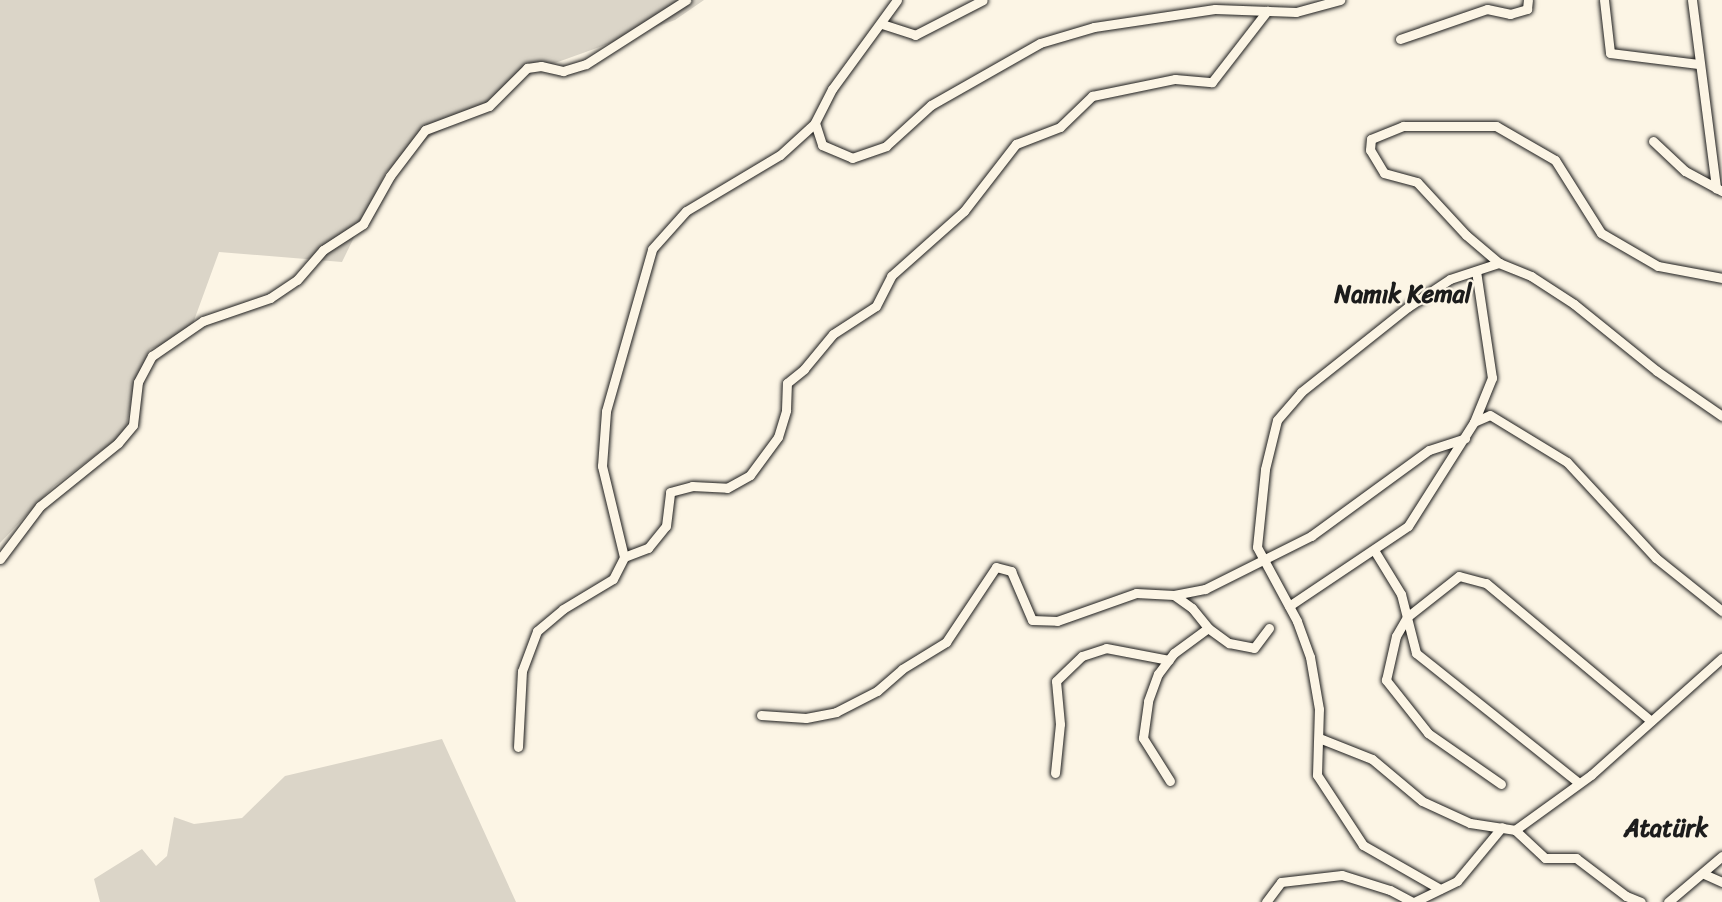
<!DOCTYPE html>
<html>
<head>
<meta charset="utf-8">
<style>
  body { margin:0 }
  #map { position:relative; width:1722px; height:902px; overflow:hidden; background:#fcf5e5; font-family:Sriracha,sans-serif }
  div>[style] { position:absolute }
  .green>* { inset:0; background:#dbd5c8 }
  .roads { filter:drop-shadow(0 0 2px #1c1c1c) drop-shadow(0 0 2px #1c1c1c) }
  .street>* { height:9px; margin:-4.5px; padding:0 4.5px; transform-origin:4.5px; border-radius:4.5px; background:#fcf5e5 }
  span { translate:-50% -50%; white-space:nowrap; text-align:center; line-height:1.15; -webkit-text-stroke:4.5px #fcf5e5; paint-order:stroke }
  .district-label { font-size:24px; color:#1c1c1c; font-weight:700 }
</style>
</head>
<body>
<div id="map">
  <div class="green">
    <i style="clip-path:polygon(0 0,704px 0,675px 20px,516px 77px,476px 111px,431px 136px,386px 172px,342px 262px,219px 252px,188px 337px,150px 349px,134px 386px,125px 433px,53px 487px,0 543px)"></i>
    <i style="clip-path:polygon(442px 739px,516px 902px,100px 902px,94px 879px,142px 849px,156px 866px,167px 856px,174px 817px,194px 824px,242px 818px,285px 776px)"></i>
  </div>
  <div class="roads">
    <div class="street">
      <i style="left:897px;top:0;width:110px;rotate:126.1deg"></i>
      <i style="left:832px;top:89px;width:38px;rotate:117deg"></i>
      <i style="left:815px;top:123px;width:23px;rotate:72deg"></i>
      <i style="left:822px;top:145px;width:33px;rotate:23deg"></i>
      <i style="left:852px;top:158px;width:36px;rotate:-19deg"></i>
      <i style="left:886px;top:146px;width:61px;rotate:-42.3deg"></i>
      <i style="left:931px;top:105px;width:125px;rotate:-29.6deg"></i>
      <i style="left:1040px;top:43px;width:56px;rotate:-16.5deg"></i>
      <i style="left:1094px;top:27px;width:122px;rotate:-8.5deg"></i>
      <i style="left:1215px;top:9px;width:81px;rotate:2.1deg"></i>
      <i style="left:1296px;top:12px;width:46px;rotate:-15.3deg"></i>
      <i style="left:1604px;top:0;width:53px;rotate:83.5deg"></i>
      <i style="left:1610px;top:53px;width:89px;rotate:7.1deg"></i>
      <i style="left:1692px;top:0;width:190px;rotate:82.7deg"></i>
      <i style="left:882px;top:24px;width:35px;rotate:18deg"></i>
      <i style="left:915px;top:35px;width:76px;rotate:-27.2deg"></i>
      <i style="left:1400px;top:39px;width:92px;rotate:-19deg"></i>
      <i style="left:1487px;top:9px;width:24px;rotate:12deg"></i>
      <i style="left:1510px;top:14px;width:18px;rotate:-16deg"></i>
      <i style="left:1527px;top:9px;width:9px;rotate:-84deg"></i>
      <i style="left:1653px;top:141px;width:44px;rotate:43.2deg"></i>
      <i style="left:1685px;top:171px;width:42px;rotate:28.4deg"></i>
      <i style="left:1499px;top:263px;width:43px;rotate:-139.7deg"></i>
      <i style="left:1466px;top:235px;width:72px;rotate:-132.8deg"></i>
      <i style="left:1417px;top:182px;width:34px;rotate:-165deg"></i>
      <i style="left:1384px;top:173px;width:27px;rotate:-121deg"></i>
      <i style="left:1370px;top:150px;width:11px;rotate:-85deg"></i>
      <i style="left:1371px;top:139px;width:35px;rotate:-22deg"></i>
      <i style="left:1403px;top:126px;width:93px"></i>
      <i style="left:1496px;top:126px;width:68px;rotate:30deg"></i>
      <i style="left:1555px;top:160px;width:86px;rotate:57.8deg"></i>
      <i style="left:1601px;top:233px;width:66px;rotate:30.1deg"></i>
      <i style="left:1658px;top:266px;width:65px;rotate:10.6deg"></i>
      <i style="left:1474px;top:422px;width:48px;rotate:-67.8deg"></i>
      <i style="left:1492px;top:378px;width:108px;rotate:-98.5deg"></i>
      <i style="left:1374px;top:550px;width:52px;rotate:58.5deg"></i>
      <i style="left:1401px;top:594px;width:61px;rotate:75.7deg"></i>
      <i style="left:1416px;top:653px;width:208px;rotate:38.6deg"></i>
      <i style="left:624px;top:557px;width:26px;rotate:-21deg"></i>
      <i style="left:648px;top:548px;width:28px;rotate:-51deg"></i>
      <i style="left:666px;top:526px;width:34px;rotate:-83deg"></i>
      <i style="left:670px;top:492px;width:23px;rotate:-15deg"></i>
      <i style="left:692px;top:486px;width:35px;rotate:3deg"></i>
      <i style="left:727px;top:488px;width:26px;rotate:-29deg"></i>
      <i style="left:750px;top:475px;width:47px;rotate:-53.6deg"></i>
      <i style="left:778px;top:437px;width:28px;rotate:-73deg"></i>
      <i style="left:786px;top:410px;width:27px;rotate:-88deg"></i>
      <i style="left:787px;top:383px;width:22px;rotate:-39deg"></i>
      <i style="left:804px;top:369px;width:45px;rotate:-50.4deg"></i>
      <i style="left:833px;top:334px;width:51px;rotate:-33.1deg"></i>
      <i style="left:876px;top:306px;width:34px;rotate:-63deg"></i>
      <i style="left:891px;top:276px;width:98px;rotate:-41.7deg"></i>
      <i style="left:964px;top:211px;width:85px;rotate:-52.2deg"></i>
      <i style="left:1016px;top:144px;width:47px;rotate:-21.1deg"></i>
      <i style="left:1060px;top:127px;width:45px;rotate:-44.1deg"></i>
      <i style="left:1092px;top:96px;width:85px;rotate:-11.6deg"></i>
      <i style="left:1175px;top:79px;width:37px;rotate:5deg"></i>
      <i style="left:1212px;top:82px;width:90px;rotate:-52.2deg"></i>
      <i style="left:0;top:559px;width:66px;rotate:-53deg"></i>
      <i style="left:40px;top:506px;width:100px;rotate:-38.9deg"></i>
      <i style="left:118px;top:443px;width:23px;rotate:-50deg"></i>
      <i style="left:133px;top:425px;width:43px;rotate:-83.4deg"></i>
      <i style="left:138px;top:382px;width:30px;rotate:-62deg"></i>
      <i style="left:152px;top:356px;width:62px;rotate:-34.5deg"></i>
      <i style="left:203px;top:321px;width:71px;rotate:-18.9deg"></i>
      <i style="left:270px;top:298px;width:32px;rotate:-34deg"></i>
      <i style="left:297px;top:280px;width:40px;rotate:-49deg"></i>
      <i style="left:323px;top:250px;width:48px;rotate:-33deg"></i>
      <i style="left:363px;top:224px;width:55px;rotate:-60.6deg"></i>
      <i style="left:390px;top:176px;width:58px;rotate:-52.7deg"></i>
      <i style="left:425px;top:130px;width:68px;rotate:-20.6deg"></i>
      <i style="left:489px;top:106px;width:54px;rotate:-45deg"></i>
      <i style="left:527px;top:68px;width:14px;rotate:-8deg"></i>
      <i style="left:541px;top:66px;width:23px;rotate:13deg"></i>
      <i style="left:563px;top:71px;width:24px;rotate:-17deg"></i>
      <i style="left:586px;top:64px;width:119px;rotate:-32.6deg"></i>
      <i style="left:1174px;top:595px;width:22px;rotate:36deg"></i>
      <i style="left:1192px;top:608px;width:26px;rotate:51deg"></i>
      <i style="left:1208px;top:628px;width:26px;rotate:36deg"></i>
      <i style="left:1229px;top:643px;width:25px;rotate:11deg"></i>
      <i style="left:1254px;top:648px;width:25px;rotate:-53deg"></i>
      <i style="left:1289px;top:606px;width:143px;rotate:-33.9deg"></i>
      <i style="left:1408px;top:526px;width:123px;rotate:-57.6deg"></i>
      <i style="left:1474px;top:422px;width:17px;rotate:-24deg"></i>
      <i style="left:1490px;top:415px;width:90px;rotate:31.4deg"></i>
      <i style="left:1567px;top:462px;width:131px;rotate:47.2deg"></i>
      <i style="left:1656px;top:558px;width:85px;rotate:38.8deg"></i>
      <i style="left:761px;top:715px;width:45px;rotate:3.8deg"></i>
      <i style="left:806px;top:718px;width:31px;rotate:-11deg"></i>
      <i style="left:836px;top:712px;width:46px;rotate:-27.1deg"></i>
      <i style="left:877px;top:691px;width:33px;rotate:-41deg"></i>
      <i style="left:902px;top:669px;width:52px;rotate:-31.5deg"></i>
      <i style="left:946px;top:642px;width:90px;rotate:-56.3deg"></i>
      <i style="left:996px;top:567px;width:16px;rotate:15deg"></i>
      <i style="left:1011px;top:571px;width:53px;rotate:66.8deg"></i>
      <i style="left:1032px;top:620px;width:25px;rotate:2deg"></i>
      <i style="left:1057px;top:621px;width:84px;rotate:-19.5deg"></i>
      <i style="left:1136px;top:593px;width:38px;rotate:3deg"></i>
      <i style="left:1174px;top:595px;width:32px;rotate:-11deg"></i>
      <i style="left:1205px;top:589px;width:119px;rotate:-26.6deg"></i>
      <i style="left:1311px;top:536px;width:146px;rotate:-36.1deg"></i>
      <i style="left:1429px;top:450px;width:38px;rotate:-18deg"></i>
      <i style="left:1319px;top:738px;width:57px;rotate:21.6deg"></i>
      <i style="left:1372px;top:759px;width:65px;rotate:40deg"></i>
      <i style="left:1422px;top:801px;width:53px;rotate:24.6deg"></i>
      <i style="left:1470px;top:823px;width:46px;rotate:8.8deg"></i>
      <i style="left:1515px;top:830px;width:41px;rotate:43deg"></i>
      <i style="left:1545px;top:858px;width:31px"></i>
      <i style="left:1576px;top:858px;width:63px;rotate:37.2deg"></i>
      <i style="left:1626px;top:896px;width:16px;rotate:22deg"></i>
      <i style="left:518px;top:747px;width:76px;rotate:-87deg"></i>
      <i style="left:522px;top:671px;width:43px;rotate:-69.4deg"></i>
      <i style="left:537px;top:631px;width:34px;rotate:-40deg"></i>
      <i style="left:563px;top:609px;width:58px;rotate:-31deg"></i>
      <i style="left:613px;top:579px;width:25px;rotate:-63deg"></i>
      <i style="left:624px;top:557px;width:94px;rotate:-103.6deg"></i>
      <i style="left:602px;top:466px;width:55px;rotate:-85.8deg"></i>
      <i style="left:606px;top:411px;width:168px;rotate:-74.1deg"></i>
      <i style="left:652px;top:249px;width:51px;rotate:-48.2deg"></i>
      <i style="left:686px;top:211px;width:109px;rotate:-30.8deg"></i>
      <i style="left:780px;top:155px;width:47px;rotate:-42.4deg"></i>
      <i style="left:1055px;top:773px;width:49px;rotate:-84.2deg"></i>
      <i style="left:1060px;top:724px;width:43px;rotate:-95.3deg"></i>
      <i style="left:1056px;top:681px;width:36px;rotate:-44deg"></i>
      <i style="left:1082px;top:656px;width:25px;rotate:-18deg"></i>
      <i style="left:1106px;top:648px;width:64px;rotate:10.8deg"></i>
      <i style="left:1170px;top:781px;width:51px;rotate:-122.1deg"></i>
      <i style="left:1143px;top:738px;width:37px;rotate:-82deg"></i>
      <i style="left:1148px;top:701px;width:29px;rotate:-70deg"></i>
      <i style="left:1158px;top:674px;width:26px;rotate:-53deg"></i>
      <i style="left:1174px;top:653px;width:42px;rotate:-36.3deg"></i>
      <i style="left:1501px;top:784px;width:89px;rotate:-145.1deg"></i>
      <i style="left:1428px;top:733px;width:68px;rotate:-128.4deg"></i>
      <i style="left:1386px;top:680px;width:45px;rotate:-77.2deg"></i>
      <i style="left:1396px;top:636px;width:22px;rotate:-60deg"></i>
      <i style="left:1407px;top:617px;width:66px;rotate:-38.3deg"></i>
      <i style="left:1459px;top:576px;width:28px;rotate:15deg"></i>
      <i style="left:1486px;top:583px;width:215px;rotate:39.9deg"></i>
      <i style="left:1515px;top:830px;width:94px;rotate:-35.9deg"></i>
      <i style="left:1591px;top:775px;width:176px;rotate:-41.8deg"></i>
      <i style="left:1704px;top:874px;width:20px;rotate:24deg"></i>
      <i style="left:1440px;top:889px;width:89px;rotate:-150.3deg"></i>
      <i style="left:1363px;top:845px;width:84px;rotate:-123.3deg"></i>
      <i style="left:1317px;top:775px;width:66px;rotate:-88.3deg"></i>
      <i style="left:1319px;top:709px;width:53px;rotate:-99.8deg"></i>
      <i style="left:1310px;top:657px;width:38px;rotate:-110deg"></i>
      <i style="left:1297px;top:621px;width:84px;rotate:-118.4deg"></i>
      <i style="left:1257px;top:547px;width:78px;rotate:-84.1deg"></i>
      <i style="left:1265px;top:469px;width:50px;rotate:-76.2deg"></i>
      <i style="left:1277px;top:420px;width:37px;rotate:-49deg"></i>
      <i style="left:1301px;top:392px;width:137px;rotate:-38.5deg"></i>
      <i style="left:1408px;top:307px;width:50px;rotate:-33.7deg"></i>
      <i style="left:1450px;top:279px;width:52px;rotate:-18.1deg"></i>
      <i style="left:1499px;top:263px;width:35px;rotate:22deg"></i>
      <i style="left:1531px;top:276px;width:51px;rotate:33.1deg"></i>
      <i style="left:1574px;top:304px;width:107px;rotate:38.9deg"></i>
      <i style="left:1657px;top:371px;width:79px;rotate:34.7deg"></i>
      <i style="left:1266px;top:902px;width:25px;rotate:-53deg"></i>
      <i style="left:1281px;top:882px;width:61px;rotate:-6.5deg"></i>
      <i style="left:1342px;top:875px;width:50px;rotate:17.4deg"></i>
      <i style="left:1390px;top:890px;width:26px;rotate:28deg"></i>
      <i style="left:1414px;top:902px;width:48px;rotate:-26deg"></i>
      <i style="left:1457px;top:881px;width:70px;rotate:-50.2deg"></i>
      <i style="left:1668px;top:902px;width:71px;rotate:-40.4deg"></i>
    </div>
  </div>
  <div class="district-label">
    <span style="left:1403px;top:295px">Namık Kemal</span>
    <span style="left:1666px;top:829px">Atatürk</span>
  </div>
</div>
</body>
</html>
